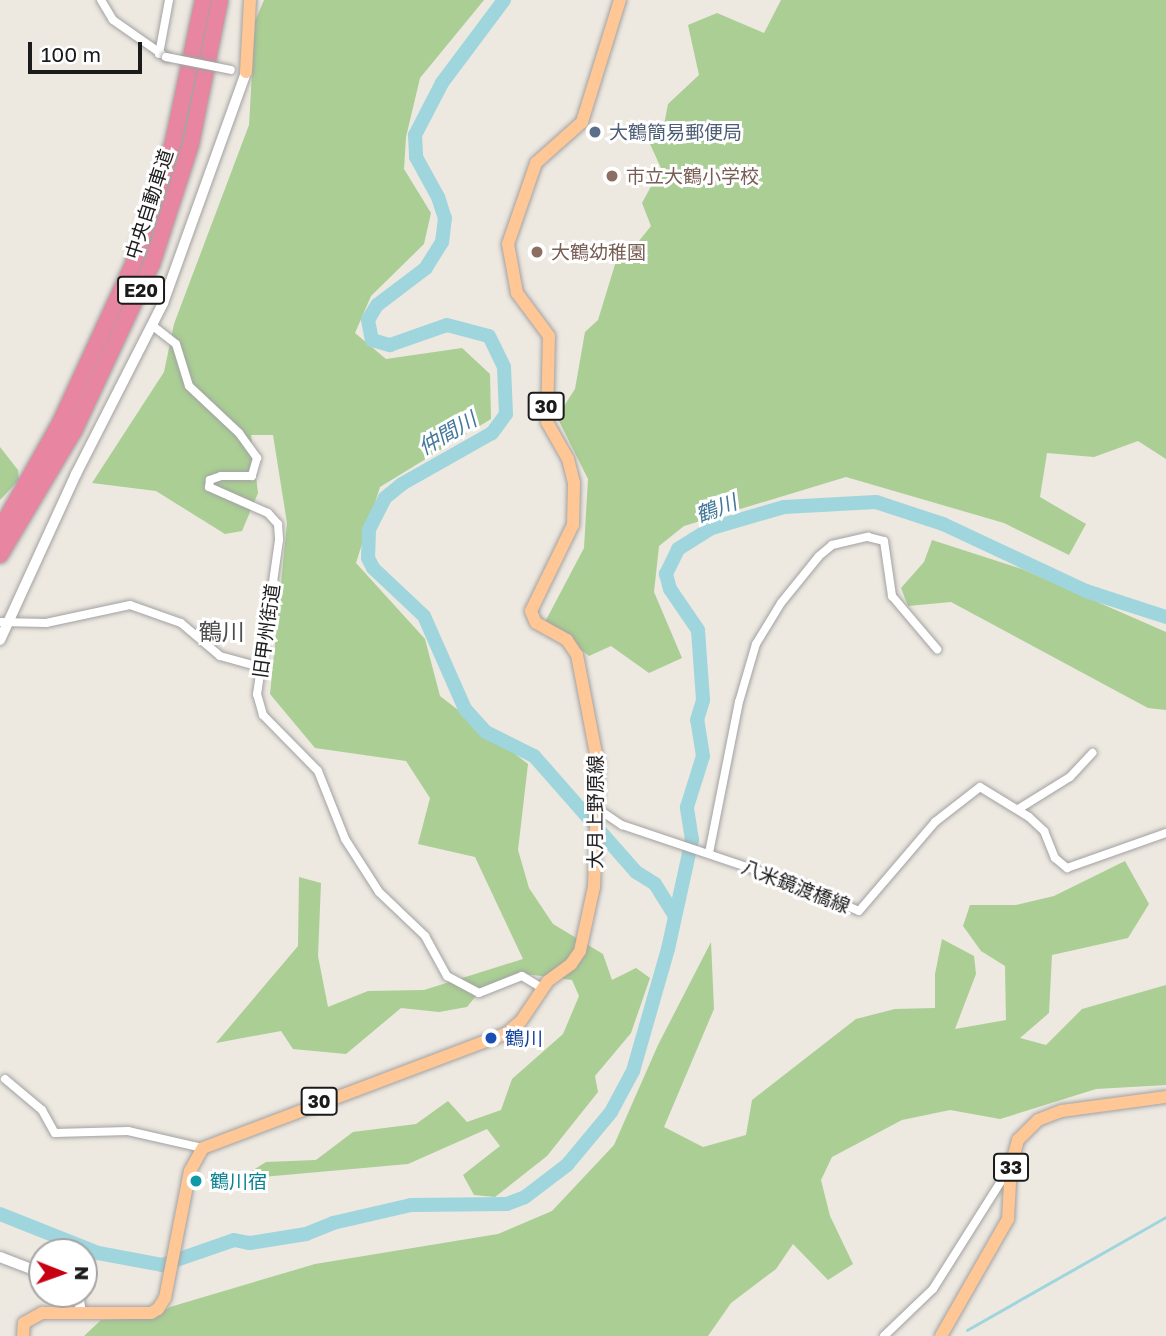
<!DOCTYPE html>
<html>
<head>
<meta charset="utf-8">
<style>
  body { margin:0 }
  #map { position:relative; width:1166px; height:1336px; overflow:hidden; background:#ede8e0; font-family:"Golos Text","Noto Sans JP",sans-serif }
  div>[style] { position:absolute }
  .forest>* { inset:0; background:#aace94 }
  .stream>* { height:2.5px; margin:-1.25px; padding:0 1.25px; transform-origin:1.25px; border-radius:1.25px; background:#9fd5dd }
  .river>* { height:14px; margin:-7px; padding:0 7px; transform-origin:7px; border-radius:7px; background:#9fd5dd }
  .roads { filter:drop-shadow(0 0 2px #a2a2a2) drop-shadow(0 0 2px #a2a2a2) }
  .minor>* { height:8px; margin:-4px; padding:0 4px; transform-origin:4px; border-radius:4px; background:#fff }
  .tertiary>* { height:10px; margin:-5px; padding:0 5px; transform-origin:5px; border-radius:5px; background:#fff }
  .primary>* { height:12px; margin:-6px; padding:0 6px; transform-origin:6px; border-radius:6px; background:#fec795 }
  .motorway>* { height:16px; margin:-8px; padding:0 8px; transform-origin:8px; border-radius:8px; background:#e885a1 }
  .bridges { filter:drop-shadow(0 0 2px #a2a2a2) drop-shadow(0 0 2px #a2a2a2) }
  .minor-bridge>* { height:8px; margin:-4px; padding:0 4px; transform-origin:4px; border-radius:4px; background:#fff }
  .dots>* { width:19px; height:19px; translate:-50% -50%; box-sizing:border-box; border:4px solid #fff; border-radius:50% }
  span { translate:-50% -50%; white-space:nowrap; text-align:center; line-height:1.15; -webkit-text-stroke:6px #fff; paint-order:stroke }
  .shield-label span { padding:2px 5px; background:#fff; border:2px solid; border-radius:5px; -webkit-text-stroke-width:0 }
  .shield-label { font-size:18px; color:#1b1b1b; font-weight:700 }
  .service-label { font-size:19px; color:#4e5e75 }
  .left { translate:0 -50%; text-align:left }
  .education-label { font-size:19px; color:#785e54 }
  .street-label { font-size:19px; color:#1b1b1b }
  .transit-label { font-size:19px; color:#164399 }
  .culture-label { font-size:19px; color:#0d838f }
  .water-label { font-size:21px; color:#42789c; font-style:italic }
  .quarter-label { font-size:23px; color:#4e4e4e }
  .north { position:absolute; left:28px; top:1238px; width:70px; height:70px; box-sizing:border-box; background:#fff; border:2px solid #a4a4a4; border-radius:50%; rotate:91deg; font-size:19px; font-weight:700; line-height:28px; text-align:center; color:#1b1b1b }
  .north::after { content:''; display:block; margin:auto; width:24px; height:32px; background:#c70013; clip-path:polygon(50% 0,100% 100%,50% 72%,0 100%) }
  .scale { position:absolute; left:28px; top:42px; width:114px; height:32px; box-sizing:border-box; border:4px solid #1b1b1b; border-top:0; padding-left:9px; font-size:21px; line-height:24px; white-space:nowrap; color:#1b1b1b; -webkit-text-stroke:5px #fff; paint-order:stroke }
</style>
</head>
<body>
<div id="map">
  <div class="forest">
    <i style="clip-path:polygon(264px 0,484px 0,420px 78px,406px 137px,404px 169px,431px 213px,424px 244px,371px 296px,355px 333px,386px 359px,462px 348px,490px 374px,491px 419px,380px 487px,356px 563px,425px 639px,440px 696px,528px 764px,518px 850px,529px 888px,553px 924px,603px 954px,612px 980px,636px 968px,650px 978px,631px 1033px,595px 1076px,598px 1092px,547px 1156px,495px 1197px,474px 1195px,463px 1175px,500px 1146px,487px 1129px,408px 1164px,239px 1179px,266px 1162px,316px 1160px,353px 1132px,416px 1124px,448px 1101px,467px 1122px,501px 1110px,512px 1079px,563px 1034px,579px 996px,572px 980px,525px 974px,481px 990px,467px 1007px,439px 1012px,401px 1008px,346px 1054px,293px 1049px,281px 1031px,216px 1043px,298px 946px,299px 877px,321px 883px,318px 956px,328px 1007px,368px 991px,424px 990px,523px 959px,475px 857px,418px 844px,430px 798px,406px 761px,315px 748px,270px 694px,287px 523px,273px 435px,251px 435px,258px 493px,242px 531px,225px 534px,156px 491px,92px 483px,164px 372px,174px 324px,249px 125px,255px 21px)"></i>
    <i style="clip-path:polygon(781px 0,1166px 0,1166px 459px,1138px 441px,1094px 457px,1047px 453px,1040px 497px,1086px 524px,1069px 555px,1004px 523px,846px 477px,684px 526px,659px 546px,654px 592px,682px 658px,649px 673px,611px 646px,589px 656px,545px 622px,584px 548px,588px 479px,557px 417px,575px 389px,585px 332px,598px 320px,617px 258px,626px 257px,651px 226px,642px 203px,661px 168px,650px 144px,664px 125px,668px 104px,699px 75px,688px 25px,717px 13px,764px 33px)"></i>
    <i style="clip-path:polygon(0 447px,18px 470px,19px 480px,0 500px)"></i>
    <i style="clip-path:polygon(932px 540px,1022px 569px,1166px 632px,1166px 710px,1148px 708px,951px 602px,908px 606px,901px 588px,924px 562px)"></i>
    <i style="clip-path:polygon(1125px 861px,1149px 904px,1128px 938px,1052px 955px,1049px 1013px,1020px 1038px,1046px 1045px,1082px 1009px,1166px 985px,1166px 1085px,1096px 1089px,1000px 1119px,950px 1110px,902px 1120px,832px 1157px,821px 1180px,830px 1216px,853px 1264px,828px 1280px,793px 1244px,776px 1269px,731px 1303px,708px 1336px,84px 1336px,101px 1320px,152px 1318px,170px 1307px,315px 1264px,498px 1234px,552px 1211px,614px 1145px,658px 1045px,711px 942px,714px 1009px,664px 1127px,703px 1147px,746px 1135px,752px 1100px,856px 1019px,895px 1009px,935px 1008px,935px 974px,942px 939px,974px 956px,976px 974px,955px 1029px,1006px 1020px,1005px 966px,981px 951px,963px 926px,970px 905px,1016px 905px,1054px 896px)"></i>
  </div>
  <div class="stream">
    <i style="left:967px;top:1330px;width:229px;rotate:-29.6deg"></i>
  </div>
  <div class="river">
    <i style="left:504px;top:0;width:104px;rotate:126.8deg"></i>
    <i style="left:442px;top:83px;width:59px;rotate:117.4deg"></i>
    <i style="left:415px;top:135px;width:22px;rotate:87deg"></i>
    <i style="left:416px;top:157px;width:46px;rotate:61.2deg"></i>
    <i style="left:438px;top:197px;width:22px;rotate:72deg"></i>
    <i style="left:445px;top:218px;width:24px;rotate:97deg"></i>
    <i style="left:442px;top:242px;width:31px;rotate:122deg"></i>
    <i style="left:426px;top:268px;width:61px;rotate:142.9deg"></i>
    <i style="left:377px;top:305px;width:17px;rotate:121deg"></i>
    <i style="left:368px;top:320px;width:20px;rotate:79deg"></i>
    <i style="left:372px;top:340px;width:19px;rotate:16deg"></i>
    <i style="left:390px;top:345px;width:60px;rotate:-19.3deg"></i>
    <i style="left:447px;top:325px;width:43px;rotate:14.7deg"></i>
    <i style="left:489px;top:336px;width:34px;rotate:64deg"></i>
    <i style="left:504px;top:367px;width:47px;rotate:87.6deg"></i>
    <i style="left:506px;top:414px;width:24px;rotate:126deg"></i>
    <i style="left:492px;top:433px;width:103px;rotate:150.5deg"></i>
    <i style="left:402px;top:484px;width:22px;rotate:141deg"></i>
    <i style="left:385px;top:498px;width:36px;rotate:117deg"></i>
    <i style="left:369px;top:530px;width:28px;rotate:92deg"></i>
    <i style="left:368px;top:558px;width:11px;rotate:63deg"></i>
    <i style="left:373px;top:568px;width:70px;rotate:43.3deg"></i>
    <i style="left:424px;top:616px;width:102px;rotate:66.2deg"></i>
    <i style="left:465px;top:709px;width:31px;rotate:48deg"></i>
    <i style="left:486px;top:732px;width:54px;rotate:26.6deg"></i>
    <i style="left:534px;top:756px;width:154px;rotate:48.7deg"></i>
    <i style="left:636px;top:872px;width:22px;rotate:32deg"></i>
    <i style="left:655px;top:884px;width:36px;rotate:58deg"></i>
    <i style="left:0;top:1214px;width:105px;rotate:21.7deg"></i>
    <i style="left:98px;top:1253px;width:65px;rotate:10.6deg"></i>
    <i style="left:162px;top:1265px;width:76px;rotate:-19.1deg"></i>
    <i style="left:234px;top:1240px;width:16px;rotate:11deg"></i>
    <i style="left:250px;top:1243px;width:57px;rotate:-9.1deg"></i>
    <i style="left:306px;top:1234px;width:29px;rotate:-22deg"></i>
    <i style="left:333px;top:1223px;width:80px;rotate:-13deg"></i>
    <i style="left:411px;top:1205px;width:96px;rotate:-0.6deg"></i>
    <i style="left:507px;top:1204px;width:19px;rotate:-21deg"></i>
    <i style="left:525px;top:1197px;width:53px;rotate:-37.3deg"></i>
    <i style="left:567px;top:1165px;width:69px;rotate:-50.3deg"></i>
    <i style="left:611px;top:1112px;width:47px;rotate:-61.8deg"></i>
    <i style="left:633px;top:1071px;width:127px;rotate:-74deg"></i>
    <i style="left:668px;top:949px;width:112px;rotate:-77.6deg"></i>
    <i style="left:692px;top:840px;width:33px;rotate:-99deg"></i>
    <i style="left:687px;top:807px;width:53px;rotate:-72.6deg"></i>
    <i style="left:703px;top:756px;width:36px;rotate:-99deg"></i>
    <i style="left:697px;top:720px;width:21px;rotate:-73deg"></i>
    <i style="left:703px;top:700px;width:70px;rotate:-94.1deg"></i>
    <i style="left:698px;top:630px;width:50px;rotate:-124.3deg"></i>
    <i style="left:670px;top:589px;width:16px;rotate:-105deg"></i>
    <i style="left:666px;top:574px;width:28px;rotate:-64deg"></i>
    <i style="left:678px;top:549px;width:40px;rotate:-32deg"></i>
    <i style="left:712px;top:528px;width:75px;rotate:-16.3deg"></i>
    <i style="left:784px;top:507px;width:92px;rotate:-3.1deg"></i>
    <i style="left:876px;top:502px;width:71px;rotate:18.2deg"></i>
    <i style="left:943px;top:524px;width:158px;rotate:25.1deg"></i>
    <i style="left:1086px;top:591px;width:84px;rotate:18deg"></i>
  </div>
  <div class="roads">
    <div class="minor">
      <i style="left:101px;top:0;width:23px;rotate:59deg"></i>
      <i style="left:113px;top:20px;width:65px;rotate:34.9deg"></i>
      <i style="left:159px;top:54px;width:55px;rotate:-79.5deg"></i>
      <i style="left:153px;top:326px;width:29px;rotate:38deg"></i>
      <i style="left:176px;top:344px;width:44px;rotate:72.8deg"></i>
      <i style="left:189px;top:386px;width:69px;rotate:43.2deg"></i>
      <i style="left:239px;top:433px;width:31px;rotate:54deg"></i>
      <i style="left:257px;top:458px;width:19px;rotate:106deg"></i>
      <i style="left:252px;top:476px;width:31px;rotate:180deg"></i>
      <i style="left:221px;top:476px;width:12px;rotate:160deg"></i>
      <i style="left:210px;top:480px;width:7px;rotate:98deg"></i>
      <i style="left:209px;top:487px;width:64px;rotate:23.8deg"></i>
      <i style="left:268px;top:513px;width:15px;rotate:48deg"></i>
      <i style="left:278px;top:524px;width:16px;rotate:86deg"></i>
      <i style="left:279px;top:540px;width:156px;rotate:98.1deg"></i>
      <i style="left:257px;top:694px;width:22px;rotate:74deg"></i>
      <i style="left:263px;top:715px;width:78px;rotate:45.5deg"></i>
      <i style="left:318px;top:771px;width:73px;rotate:68.3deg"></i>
      <i style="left:345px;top:839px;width:63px;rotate:57.3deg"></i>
      <i style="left:379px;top:892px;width:64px;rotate:43.7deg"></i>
      <i style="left:425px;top:936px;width:46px;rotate:61.2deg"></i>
      <i style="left:447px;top:976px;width:36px;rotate:28deg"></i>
      <i style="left:479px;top:993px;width:46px;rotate:-21.6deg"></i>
      <i style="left:522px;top:976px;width:23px;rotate:31deg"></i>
      <i style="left:0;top:622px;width:46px;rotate:1.2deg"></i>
      <i style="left:46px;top:623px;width:86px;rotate:-12.1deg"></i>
      <i style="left:130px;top:605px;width:54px;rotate:19.4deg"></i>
      <i style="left:181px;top:623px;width:51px;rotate:40.2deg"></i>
      <i style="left:220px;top:656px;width:41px;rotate:15.4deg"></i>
      <i style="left:1020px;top:808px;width:59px;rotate:-31.8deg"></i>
      <i style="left:1070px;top:777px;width:33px;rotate:-47deg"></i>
      <i style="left:598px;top:809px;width:29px;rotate:34deg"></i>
      <i style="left:622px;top:825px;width:188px;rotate:18.6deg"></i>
      <i style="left:800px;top:885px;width:64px;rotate:23.8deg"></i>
      <i style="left:859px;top:911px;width:117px;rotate:-49.5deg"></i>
      <i style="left:935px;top:822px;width:57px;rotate:-37.9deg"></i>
      <i style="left:980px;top:787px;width:57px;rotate:31.5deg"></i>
      <i style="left:1029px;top:817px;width:21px;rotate:43deg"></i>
      <i style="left:1044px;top:831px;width:29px;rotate:68deg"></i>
      <i style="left:1055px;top:858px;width:16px;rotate:40deg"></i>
      <i style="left:1067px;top:868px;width:105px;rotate:-19.5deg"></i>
      <i style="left:709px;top:853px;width:154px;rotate:-78.8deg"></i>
      <i style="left:739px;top:702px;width:60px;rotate:-73.7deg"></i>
      <i style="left:756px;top:644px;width:48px;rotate:-58.6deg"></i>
      <i style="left:781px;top:603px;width:60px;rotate:-51deg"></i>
      <i style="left:819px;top:556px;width:17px;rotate:-40deg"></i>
      <i style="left:832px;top:545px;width:37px;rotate:-13deg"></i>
      <i style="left:868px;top:537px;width:16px;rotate:14deg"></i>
      <i style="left:884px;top:541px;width:56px;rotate:81.7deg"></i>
      <i style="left:892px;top:596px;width:70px;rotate:49.7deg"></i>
      <i style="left:5px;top:1079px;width:48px;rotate:40deg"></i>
      <i style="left:42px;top:1110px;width:26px;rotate:61deg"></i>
      <i style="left:55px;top:1133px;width:73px;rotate:-1.6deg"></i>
      <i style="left:128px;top:1131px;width:77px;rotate:12.8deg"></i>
      <i style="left:884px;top:1336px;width:68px;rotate:-43.8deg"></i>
      <i style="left:933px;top:1289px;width:142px;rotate:-57.7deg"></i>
    </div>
    <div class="tertiary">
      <i style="left:0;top:640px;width:183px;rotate:-65.4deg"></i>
      <i style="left:76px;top:474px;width:192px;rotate:-63deg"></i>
      <i style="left:163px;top:303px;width:245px;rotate:-70.2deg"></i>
      <i style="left:0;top:1257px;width:45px;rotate:20.9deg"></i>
      <i style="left:78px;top:1294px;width:19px;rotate:81deg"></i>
    </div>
    <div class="primary">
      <i style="left:246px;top:72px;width:72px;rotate:-86.8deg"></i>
      <i style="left:23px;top:1336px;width:13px;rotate:-86deg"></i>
      <i style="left:24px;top:1323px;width:21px;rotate:-29deg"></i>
      <i style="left:42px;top:1313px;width:109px"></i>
      <i style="left:151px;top:1313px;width:8px;rotate:-30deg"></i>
      <i style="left:158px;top:1309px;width:13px;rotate:-58deg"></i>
      <i style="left:165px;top:1298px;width:129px;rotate:-78.9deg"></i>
      <i style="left:190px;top:1171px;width:26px;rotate:-61deg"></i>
      <i style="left:203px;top:1148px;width:325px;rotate:-20.7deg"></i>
      <i style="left:507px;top:1033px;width:18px;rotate:-41deg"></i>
      <i style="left:521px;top:1021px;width:48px;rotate:-56deg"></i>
      <i style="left:548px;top:981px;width:29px;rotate:-36deg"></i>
      <i style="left:571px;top:964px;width:16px;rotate:-55deg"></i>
      <i style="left:580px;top:951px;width:66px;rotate:-77.7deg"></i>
      <i style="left:594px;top:887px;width:123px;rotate:-88.1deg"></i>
      <i style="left:598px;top:764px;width:111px;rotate:-100.9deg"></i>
      <i style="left:577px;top:655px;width:18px;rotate:-124deg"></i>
      <i style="left:567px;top:640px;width:35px;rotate:-151deg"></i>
      <i style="left:536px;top:623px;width:13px;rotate:-113deg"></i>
      <i style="left:531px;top:611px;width:96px;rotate:-64deg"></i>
      <i style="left:573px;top:525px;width:42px;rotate:-88.6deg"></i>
      <i style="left:574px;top:483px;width:25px;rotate:-104deg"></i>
      <i style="left:568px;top:459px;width:43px;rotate:-119.6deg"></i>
      <i style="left:547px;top:422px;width:86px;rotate:-88.7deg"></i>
      <i style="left:549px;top:336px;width:54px;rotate:-126.7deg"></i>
      <i style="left:517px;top:293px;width:50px;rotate:-100.4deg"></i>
      <i style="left:508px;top:244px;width:86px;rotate:-70.9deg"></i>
      <i style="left:536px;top:163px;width:62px;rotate:-41.7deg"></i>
      <i style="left:582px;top:122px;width:128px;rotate:-72.7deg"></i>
      <i style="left:941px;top:1336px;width:135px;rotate:-60.2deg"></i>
      <i style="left:1008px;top:1219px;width:53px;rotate:-86.8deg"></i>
      <i style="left:1011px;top:1166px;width:27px;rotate:-75deg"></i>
      <i style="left:1018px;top:1140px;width:28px;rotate:-45deg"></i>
      <i style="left:1038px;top:1120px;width:26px;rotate:-21deg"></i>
      <i style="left:1062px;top:1111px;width:105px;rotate:-7.7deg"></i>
    </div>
    <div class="motorway">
      <i style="left:0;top:530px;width:123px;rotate:-60.7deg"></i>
      <i style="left:60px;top:423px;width:175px;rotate:-65.3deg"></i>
      <i style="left:133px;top:264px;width:128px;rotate:-71.8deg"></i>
      <i style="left:173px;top:142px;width:145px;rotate:-78.1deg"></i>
      <i style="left:0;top:555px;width:144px;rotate:-59.2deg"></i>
      <i style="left:74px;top:431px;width:184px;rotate:-65deg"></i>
      <i style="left:152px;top:264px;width:126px;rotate:-72deg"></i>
      <i style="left:191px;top:144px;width:147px;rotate:-78.6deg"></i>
    </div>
  </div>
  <div class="bridges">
    <div class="minor-bridge">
      <i style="left:166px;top:57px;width:66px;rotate:11.3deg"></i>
    </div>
  </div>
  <div class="dots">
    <i style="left:595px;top:132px;background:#5c6f8a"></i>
    <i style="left:612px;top:176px;background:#8d6e63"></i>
    <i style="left:537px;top:252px;background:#8d6e63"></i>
    <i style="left:491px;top:1038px;background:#1a4fb4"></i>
    <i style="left:196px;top:1181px;background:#0f9aa8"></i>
  </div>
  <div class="shield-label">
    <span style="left:141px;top:290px">E20</span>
    <span style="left:546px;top:406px">30</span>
    <span style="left:319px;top:1101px">30</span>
    <span style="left:1011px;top:1167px">33</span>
  </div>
  <div class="service-label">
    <span class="left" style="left:609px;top:132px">大鶴簡易郵便局</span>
  </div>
  <div class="education-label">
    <span class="left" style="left:626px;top:176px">市立大鶴小学校</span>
    <span class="left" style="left:551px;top:252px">大鶴幼稚園</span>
  </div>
  <div class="street-label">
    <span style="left:149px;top:204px;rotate:-72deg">中央自動車道</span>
    <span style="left:266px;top:631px;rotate:-82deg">旧甲州街道</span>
    <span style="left:595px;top:812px;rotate:-90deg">大月上野原線</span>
    <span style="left:796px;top:886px;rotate:21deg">八米鏡渡橋線</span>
  </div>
  <div class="transit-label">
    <span class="left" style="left:505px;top:1038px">鶴川</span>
  </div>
  <div class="culture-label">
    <span class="left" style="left:210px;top:1181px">鶴川宿</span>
  </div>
  <div class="water-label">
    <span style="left:447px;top:433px;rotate:-30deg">仲間川</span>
    <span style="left:716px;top:508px;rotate:-21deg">鶴川</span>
  </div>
  <div class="quarter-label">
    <span style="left:222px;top:631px">鶴川</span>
  </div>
  <div class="north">N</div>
  <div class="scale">100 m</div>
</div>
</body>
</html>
